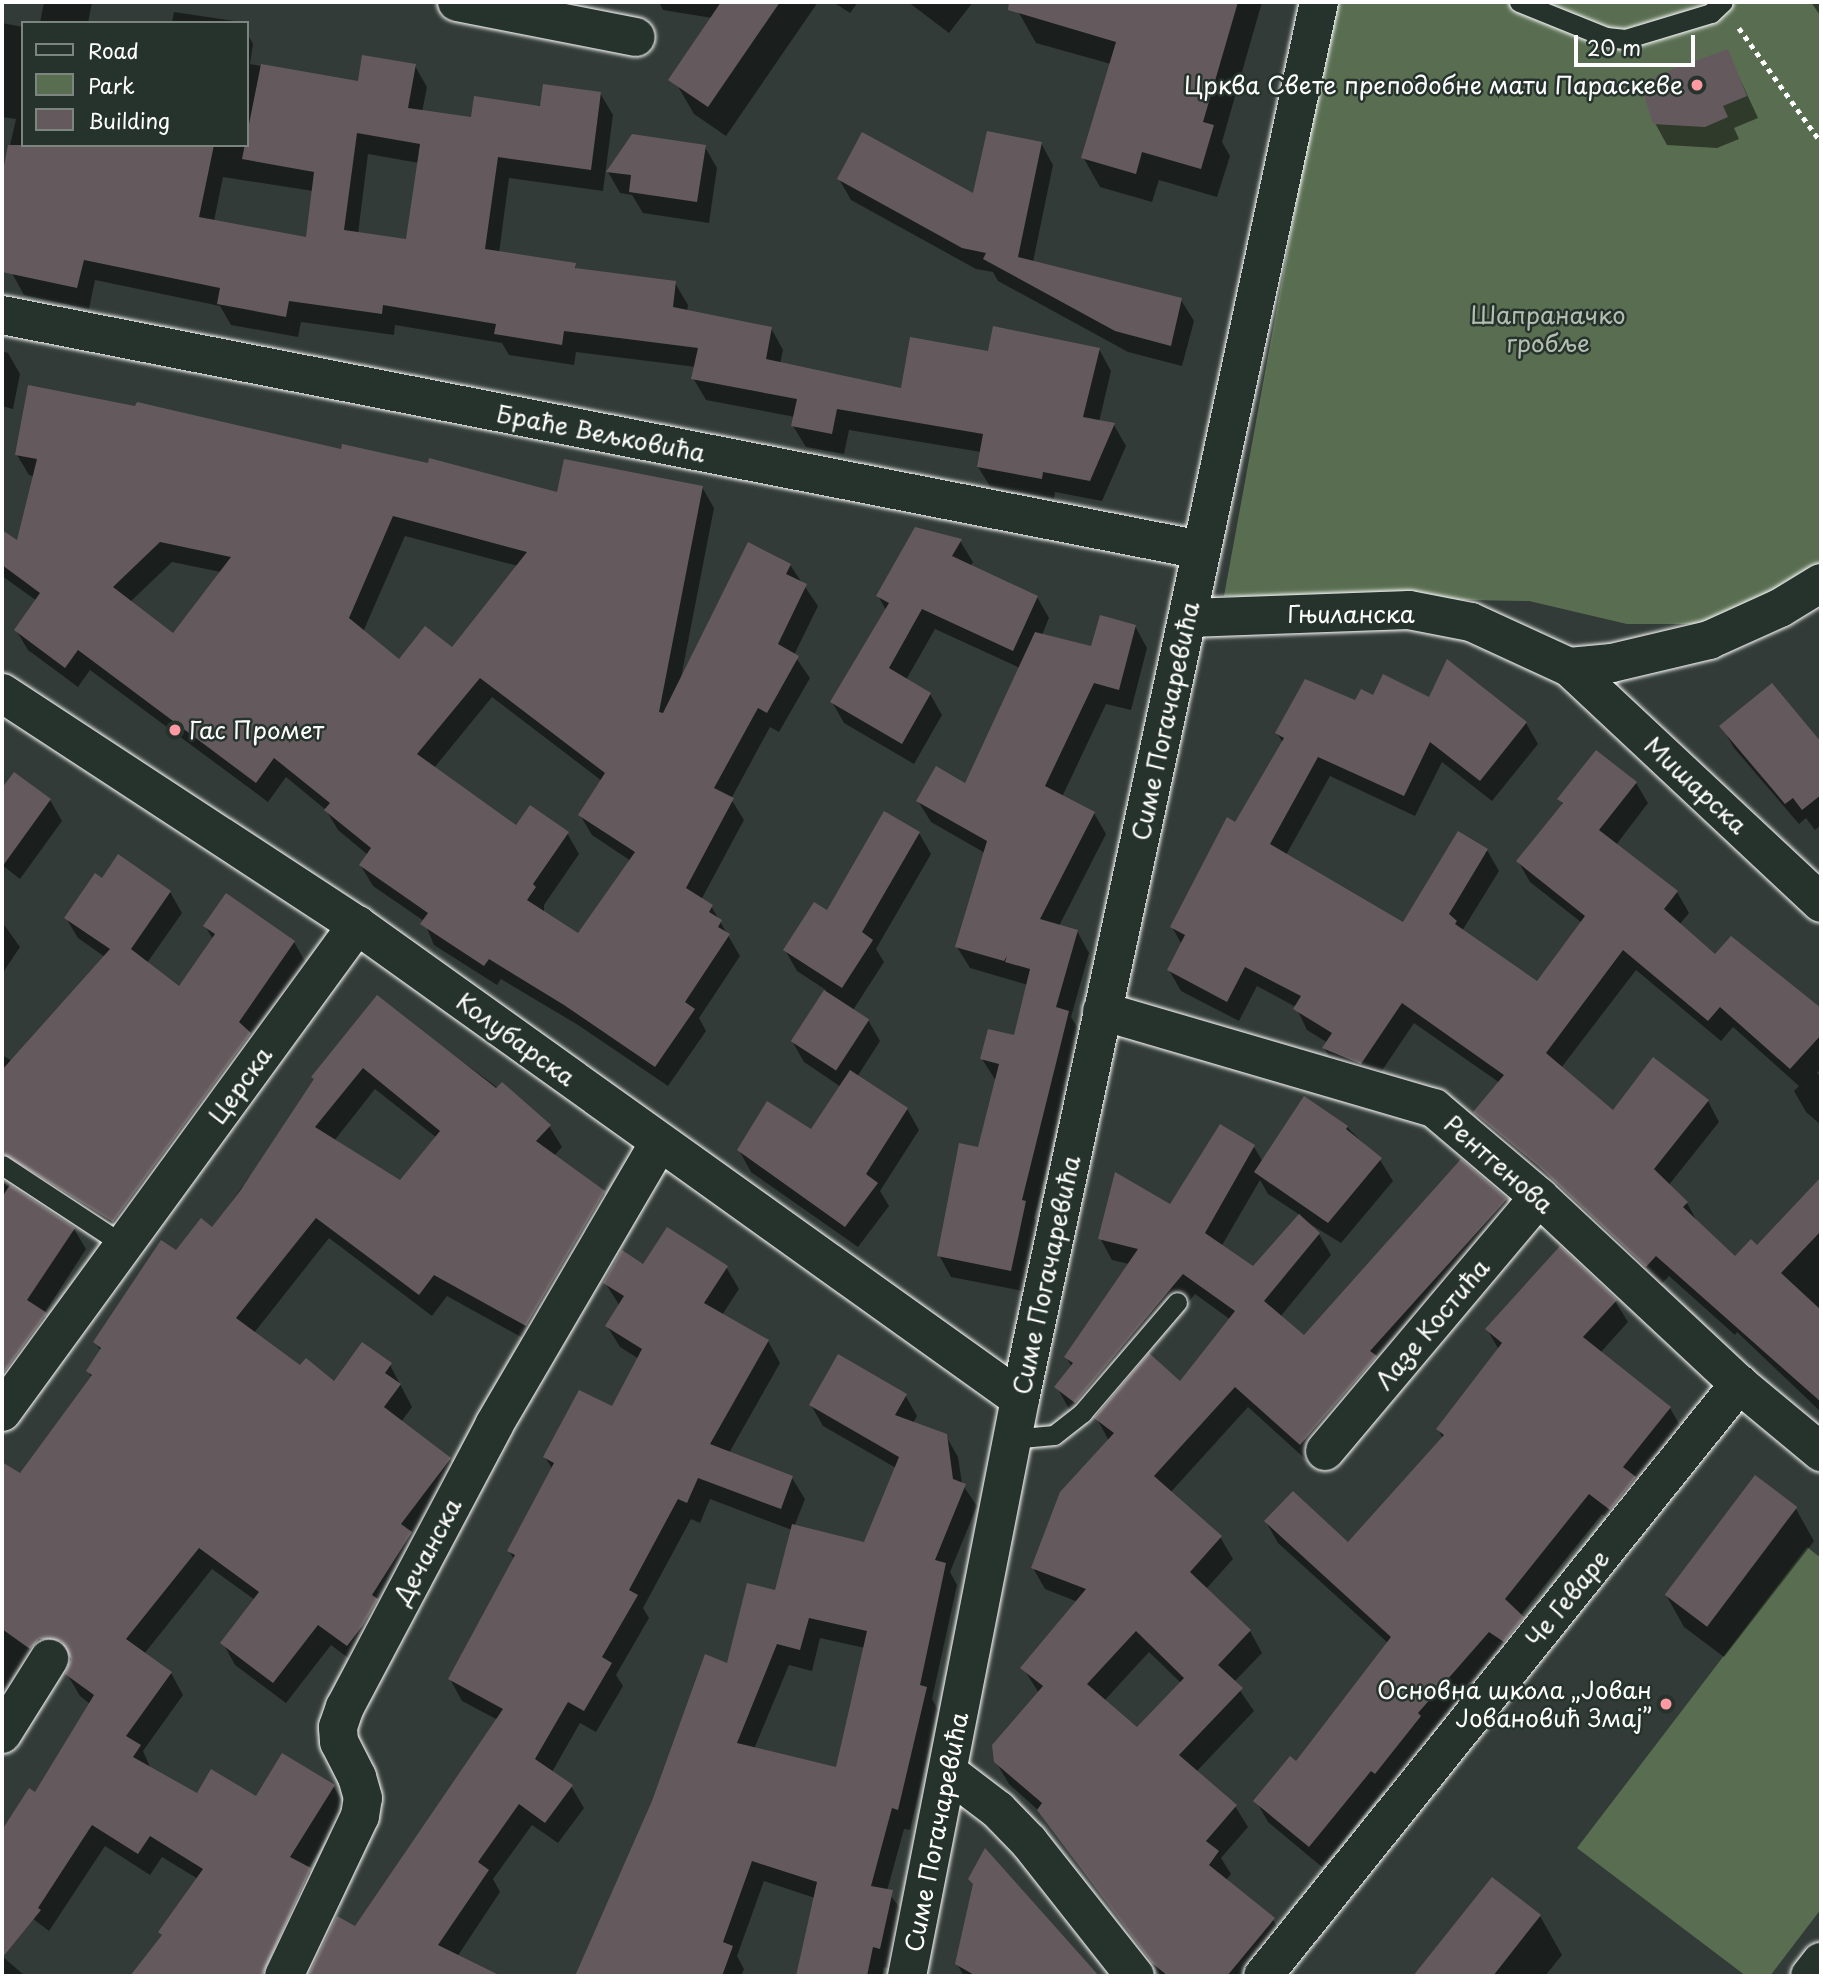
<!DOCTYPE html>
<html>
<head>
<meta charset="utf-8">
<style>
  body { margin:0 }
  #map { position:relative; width:1823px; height:1978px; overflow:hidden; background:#323b37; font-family:"Playpen Sans",sans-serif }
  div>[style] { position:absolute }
  .green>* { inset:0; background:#596e51 }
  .shadow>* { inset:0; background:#0007 }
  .building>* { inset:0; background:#645a5d; transform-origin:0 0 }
  .path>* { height:4.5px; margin-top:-2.25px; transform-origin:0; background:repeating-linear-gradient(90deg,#fff 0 5px,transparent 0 10px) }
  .roads { filter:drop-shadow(0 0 2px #fff) drop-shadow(0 0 2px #fff) }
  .lane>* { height:19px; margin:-9.5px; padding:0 9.5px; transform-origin:9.5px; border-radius:9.5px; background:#26332d }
  .street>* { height:38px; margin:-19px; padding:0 19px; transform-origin:19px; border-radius:19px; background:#26332d }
  .secondary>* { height:38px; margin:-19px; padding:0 19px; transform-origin:19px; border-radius:19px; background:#26332d }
  .dots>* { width:19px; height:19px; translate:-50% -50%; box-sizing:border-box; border:4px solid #26332d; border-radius:50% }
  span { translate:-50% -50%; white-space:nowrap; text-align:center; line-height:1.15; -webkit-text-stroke:5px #26332d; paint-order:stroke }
  .poi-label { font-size:24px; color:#fff }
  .right { translate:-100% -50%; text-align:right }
  .left { translate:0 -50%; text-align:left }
  .park-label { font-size:24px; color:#b4beb1 }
  .street-label { font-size:24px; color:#fff }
  .frame { position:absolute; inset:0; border:4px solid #fff; pointer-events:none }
  .legend { position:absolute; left:21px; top:21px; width:228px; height:126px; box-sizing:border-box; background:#26332d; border:2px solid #7d8581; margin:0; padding:9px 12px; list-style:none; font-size:21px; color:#fff }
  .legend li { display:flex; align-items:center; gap:14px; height:35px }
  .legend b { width:35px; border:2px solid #7d8581 }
  .scale { position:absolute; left:1574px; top:35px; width:121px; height:32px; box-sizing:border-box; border:4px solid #fff; border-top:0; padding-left:9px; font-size:21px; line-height:24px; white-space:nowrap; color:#fff; -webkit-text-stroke:5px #26332d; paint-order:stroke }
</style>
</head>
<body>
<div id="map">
  <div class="green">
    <i style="clip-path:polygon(1333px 2px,1821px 2px,1821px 568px,1703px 624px,1627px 624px,1529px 601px,1224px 596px)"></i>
    <i style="clip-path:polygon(1807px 1547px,1821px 1558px,1821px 1909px,1770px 1976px,1746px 1976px,1577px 1848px)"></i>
  </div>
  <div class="shadow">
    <i style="clip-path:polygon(44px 2px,92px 2px,88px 23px,40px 23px)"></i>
    <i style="clip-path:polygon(659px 2px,818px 2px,726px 136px,694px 114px,676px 83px,712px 18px,663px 10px)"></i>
    <i style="clip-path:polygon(833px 2px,858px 2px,850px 13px)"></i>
    <i style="clip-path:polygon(908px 2px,973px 2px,949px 33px)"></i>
    <i style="clip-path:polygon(1023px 2px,1262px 2px,1222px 142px,1230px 156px,1217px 197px,1159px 180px,1152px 202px,1100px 187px,1083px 157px,1111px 64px,1036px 43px,1019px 13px)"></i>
    <i style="clip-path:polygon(1811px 2px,1821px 2px,1821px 17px)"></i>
    <i style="clip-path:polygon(174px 12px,241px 22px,241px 23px,172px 23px)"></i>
    <i style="clip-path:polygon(evenodd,2px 23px,23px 27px,23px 145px,247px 145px,247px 33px,253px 44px,250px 64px,359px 83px,415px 66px,427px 87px,422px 112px,473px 119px,600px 93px,613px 115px,603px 191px,509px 178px,499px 253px,574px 265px,578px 271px,675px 283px,688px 305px,687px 312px,771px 328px,783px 350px,780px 364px,902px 390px,989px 353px,1099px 349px,1111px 371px,1099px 422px,1114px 425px,1126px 446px,1102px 501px,1055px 492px,1054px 499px,991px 488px,978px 467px,981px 452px,849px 430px,844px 454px,806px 447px,793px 426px,795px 417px,706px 400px,693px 378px,696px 367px,576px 352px,574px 365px,509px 355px,502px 343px,395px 325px,394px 335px,301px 322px,298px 337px,231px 325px,220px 306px,95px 280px,89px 309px,24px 295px,12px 273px,15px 257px,2px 254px,2px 166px,5px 167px,16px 119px,2px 117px,2px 23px,368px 154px,419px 163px,408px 241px,358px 234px,368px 154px,2px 23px,223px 177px,313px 191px,307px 239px,214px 221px,223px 177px)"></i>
    <i style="clip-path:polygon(1727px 51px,1758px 118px,1734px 128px,1739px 139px,1717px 148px,1667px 145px,1655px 123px)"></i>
    <i style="clip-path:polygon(1041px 143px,1053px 165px,1033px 262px,1181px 300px,1194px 321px,1182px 366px,1128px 352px,998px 281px,993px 272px,976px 269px,851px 200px,839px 179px,975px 196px)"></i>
    <i style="clip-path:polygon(705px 147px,717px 168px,709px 223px,643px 213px,632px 195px,620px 193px,608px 172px)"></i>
    <i style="clip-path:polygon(2px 351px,8px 353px,20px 374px,13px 409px,2px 406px)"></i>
    <i style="clip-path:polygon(evenodd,343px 451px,559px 494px,702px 487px,714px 508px,681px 678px,790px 565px,818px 606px,794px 655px,810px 678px,779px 732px,770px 727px,731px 799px,744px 820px,701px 900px,711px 906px,740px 956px,699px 1018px,706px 1031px,668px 1086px,578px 1025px,501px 979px,497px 985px,434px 945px,424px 921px,373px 886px,361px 866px,368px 855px,338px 830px,326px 810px,286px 777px,268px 802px,90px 670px,78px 687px,28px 650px,16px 630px,37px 601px,2px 576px,2px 532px,18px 543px,35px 477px,29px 475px,17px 455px,343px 451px,405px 536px,518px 566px,452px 649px,399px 661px,363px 632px,405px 536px,343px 451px,172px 562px,221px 572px,174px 635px,130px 602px,172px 562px,343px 451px,492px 697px,602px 781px,580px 815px,592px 835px,631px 861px,579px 935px,544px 913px,544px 905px,579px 854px,567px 833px,516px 827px,434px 768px,492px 697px)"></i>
    <i style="clip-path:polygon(960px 541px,973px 562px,970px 567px,1037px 597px,1049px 618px,1042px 635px,1093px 649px,1135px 626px,1147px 648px,1131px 710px,1106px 704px,1062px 797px,1094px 813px,1106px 834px,1059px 926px,1077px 931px,1089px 953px,1071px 1017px,1081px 1033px,1034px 1218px,1037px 1223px,1023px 1291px,951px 1277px,939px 1255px,979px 1150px,996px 1081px,982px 1059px,1015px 1037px,1028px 985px,970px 968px,957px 947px,985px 853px,931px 822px,918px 801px,966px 785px,1020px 668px,935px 629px,906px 680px,930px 694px,942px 715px,914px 764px,844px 723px,832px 702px,886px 610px,878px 596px)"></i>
    <i style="clip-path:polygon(1448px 662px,1526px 723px,1538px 744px,1492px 801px,1442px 762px,1415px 816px,1330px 776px,1286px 855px,1404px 924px,1487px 850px,1499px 871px,1462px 931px,1537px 984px,1582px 923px,1530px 882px,1518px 861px,1563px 806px,1560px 799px,1636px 783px,1648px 803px,1616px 845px,1677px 892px,1689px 913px,1679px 925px,1716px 956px,1731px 938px,1821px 1011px,1821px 1068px,1817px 1073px,1821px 1077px,1821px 1125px,1806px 1112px,1794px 1091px,1799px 1086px,1733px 1027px,1721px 1041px,1636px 970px,1561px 1068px,1613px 1113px,1708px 1101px,1719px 1122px,1668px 1186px,1687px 1203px,1699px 1225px,1736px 1259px,1757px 1247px,1821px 1179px,1821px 1412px,1737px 1332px,1735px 1335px,1669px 1276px,1659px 1287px,1487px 1133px,1475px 1112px,1500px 1083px,1414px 1023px,1373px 1084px,1336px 1068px,1324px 1048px,1328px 1043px,1307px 1030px,1296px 1007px,1257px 986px,1239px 1021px,1181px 991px,1169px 970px,1182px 945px,1172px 927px,1283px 743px,1277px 733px,1374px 697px,1430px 700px)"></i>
    <i style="clip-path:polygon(1772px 686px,1821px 745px,1821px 825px,1815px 830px,1806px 818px,1799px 824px,1734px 748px,1722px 727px)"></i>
    <i style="clip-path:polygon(14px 774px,50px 800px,62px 821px,20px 879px,2px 865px,2px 791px)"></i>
    <i style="clip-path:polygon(919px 833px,931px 854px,876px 949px,884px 962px,853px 1010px,868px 1020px,880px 1041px,857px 1077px,907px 1109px,919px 1130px,880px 1191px,889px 1206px,858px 1247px,751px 1172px,739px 1150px,812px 1131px,841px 1087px,804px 1062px,792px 1041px,826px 990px,797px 971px,785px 950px)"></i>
    <i style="clip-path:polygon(102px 880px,170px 892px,182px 913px,147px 963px,180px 989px,213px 939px,205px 926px,294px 942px,306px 963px,126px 1242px,22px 1175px,4px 1178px,2px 1182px,74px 1229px,86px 1249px,44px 1314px,57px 1335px,2px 1412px,2px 1055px,12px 1061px,105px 957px,78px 938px,66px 918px)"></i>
    <i style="clip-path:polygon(2px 922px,20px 947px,2px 974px)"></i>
    <i style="clip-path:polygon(evenodd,377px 998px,549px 1126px,562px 1147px,554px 1156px,604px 1193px,617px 1214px,539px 1347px,447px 1296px,432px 1316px,329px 1238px,254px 1333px,301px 1367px,334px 1384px,390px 1365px,412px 1407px,401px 1422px,450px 1459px,462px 1480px,360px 1667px,331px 1645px,286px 1703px,235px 1665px,223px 1643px,255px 1600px,212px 1569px,144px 1654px,171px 1673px,183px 1695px,143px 1751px,151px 1769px,197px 1795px,256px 1798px,334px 1787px,346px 1808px,308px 1869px,322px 1891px,284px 1976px,132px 1976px,163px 1937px,160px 1932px,198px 1879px,162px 1857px,150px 1875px,105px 1846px,49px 1931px,2px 1895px,2px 1833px,30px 1790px,36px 1794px,90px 1704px,80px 1696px,67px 1674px,72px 1662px,52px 1661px,2px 1704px,2px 1464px,21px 1475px,92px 1378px,88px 1371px,101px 1351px,95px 1342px,176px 1252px,212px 1229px,377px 998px,375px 1089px,437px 1138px,400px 1183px,334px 1141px,375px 1089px)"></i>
    <i style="clip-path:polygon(evenodd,1220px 1127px,1254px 1147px,1263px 1162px,1347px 1127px,1380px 1160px,1393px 1181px,1341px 1243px,1302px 1219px,1319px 1234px,1331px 1255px,1280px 1317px,1304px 1338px,1506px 1200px,1518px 1221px,1313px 1466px,1248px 1407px,1170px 1493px,1220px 1537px,1233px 1559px,1206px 1589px,1250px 1631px,1262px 1653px,1234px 1682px,1254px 1711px,1196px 1772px,1235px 1806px,1248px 1827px,1221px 1858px,1231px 1874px,1226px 1880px,1273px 1920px,1286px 1941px,1256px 1976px,1161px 1976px,1038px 1810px,1009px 1784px,996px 1762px,1039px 1693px,1023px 1668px,1078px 1602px,1045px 1589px,1033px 1568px,1109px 1441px,1095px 1415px,1088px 1423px,1069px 1409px,1057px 1387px,1072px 1367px,1066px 1357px,1129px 1264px,1112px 1260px,1100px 1238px,1170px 1206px,1220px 1127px,1260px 1180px,1268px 1194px,1300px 1215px,1254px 1268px,1221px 1247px,1260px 1180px,1220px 1127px,1195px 1294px,1231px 1320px,1180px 1383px,1111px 1401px,1195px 1294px,1220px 1127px,1149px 1652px,1182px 1684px,1137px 1729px,1104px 1701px,1149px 1652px)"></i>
    <i style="clip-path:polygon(evenodd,644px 1267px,726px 1267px,739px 1289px,722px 1315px,768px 1341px,780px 1363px,729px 1453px,792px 1478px,805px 1499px,794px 1527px,865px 1544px,896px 1468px,823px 1426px,811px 1405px,905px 1395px,917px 1416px,913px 1423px,946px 1436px,958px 1457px,962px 1484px,977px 1506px,950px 1572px,957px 1585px,932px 1699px,938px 1710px,910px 1830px,904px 1829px,887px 1891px,904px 1913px,891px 1969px,884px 1967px,882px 1976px,799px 1976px,815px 1898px,764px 1881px,737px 1956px,744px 1969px,741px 1976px,576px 1976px,653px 1802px,728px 1665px,777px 1592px,792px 1530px,710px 1499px,700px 1523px,691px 1519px,643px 1608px,649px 1618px,616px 1675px,623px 1686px,596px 1732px,580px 1723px,552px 1772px,571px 1786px,584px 1808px,558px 1843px,532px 1825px,493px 1879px,500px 1892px,457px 1957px,489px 1976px,310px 1976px,338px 1918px,355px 1928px,498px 1720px,462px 1701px,450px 1679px,514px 1559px,509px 1551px,553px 1470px,545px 1457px,612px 1409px,639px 1359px,620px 1347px,607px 1326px,620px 1306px,605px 1283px,644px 1267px,820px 1638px,865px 1648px,837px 1769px,754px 1749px,789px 1665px,812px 1671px,820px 1638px)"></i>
    <i style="clip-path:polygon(1615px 1301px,1628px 1322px,1600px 1353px,1670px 1408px,1682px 1429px,1622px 1530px,1602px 1514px,1520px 1616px,1535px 1639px,1501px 1652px,1430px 1734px,1432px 1738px,1388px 1795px,1383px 1791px,1322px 1867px,1268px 1822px,1256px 1801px,1296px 1763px,1388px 1643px,1278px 1543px,1266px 1522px,1348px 1544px,1443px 1439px,1438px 1429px,1499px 1350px,1487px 1329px)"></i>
    <i style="clip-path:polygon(1796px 1509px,1814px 1541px,1724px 1657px,1684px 1627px,1666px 1595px)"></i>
    <i style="clip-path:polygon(985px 1851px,1096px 1976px,964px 1976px,957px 1964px,974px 1886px,970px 1879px)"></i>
    <i style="clip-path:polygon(1492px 1879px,1540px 1916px,1562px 1955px,1545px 1976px,1416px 1976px)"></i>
    <i style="clip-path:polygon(2px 1956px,25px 1976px,2px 1976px)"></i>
  </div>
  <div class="building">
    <i style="clip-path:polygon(721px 2px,780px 2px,708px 107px,668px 80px)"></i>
    <i style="clip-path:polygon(1009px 2px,1238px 2px,1203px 122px,1214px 125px,1201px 169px,1142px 152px,1136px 174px,1081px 158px,1116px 42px,1008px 10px)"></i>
    <i style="clip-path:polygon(1728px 49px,1747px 96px,1723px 106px,1728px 117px,1705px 127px,1653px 124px,1644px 95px,1657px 75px)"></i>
    <i style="clip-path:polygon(evenodd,362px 55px,416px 64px,408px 108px,471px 117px,474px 96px,540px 106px,543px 84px,601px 92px,591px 170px,498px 157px,485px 249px,576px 263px,575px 268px,676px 281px,673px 307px,772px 327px,766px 359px,901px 388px,910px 337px,988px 351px,993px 326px,1100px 348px,1083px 417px,1115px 423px,1090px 481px,1043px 472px,1042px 479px,977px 467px,983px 434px,837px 409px,832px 434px,791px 426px,797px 399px,691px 379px,698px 348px,564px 331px,562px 345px,494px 334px,496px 324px,383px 305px,382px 314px,289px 301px,286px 317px,217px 304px,220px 288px,84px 260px,77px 288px,2px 272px,2px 176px,8px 145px,214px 145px,199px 217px,306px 237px,314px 172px,242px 159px,261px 64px,358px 81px,362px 55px,357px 133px,420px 144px,406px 239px,344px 230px,357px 133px)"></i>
    <i style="clip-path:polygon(987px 131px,1042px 142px,1018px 257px,1182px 298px,1171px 346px,1115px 331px,983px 259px,986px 253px,962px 248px,837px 179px,862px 132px,973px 193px)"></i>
    <i style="clip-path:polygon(632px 134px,706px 145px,697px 202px,629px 192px,631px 175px,606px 172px)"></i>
    <i style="clip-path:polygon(evenodd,28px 385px,135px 406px,137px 402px,341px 449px,342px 444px,428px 463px,429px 458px,557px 492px,564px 459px,703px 486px,659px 712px,663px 713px,748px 542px,791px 564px,786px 574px,807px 584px,778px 644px,799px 656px,767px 713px,758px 708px,714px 788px,734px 798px,686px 888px,713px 905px,709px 912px,722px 920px,718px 927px,730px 934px,685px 1002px,695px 1009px,655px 1067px,564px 1005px,489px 959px,484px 966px,420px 924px,428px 913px,359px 865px,371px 848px,324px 810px,330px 803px,274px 758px,256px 783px,78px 650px,65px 668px,14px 630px,40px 593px,2px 565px,2px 530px,17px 540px,37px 459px,15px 455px,28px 385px,393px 516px,527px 552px,452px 647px,425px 626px,399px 659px,349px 618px,393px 516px,28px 385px,160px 542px,231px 557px,173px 633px,113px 587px,160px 542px,28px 385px,480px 678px,605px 773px,578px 815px,635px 852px,578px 933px,527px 900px,536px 887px,533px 884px,569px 832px,530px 805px,516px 825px,417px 754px,480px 678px)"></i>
    <i style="clip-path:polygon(915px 527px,962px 539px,952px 556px,1038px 596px,1013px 651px,922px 609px,889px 668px,931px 693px,902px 744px,830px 702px,889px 603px,876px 596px)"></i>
    <i style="clip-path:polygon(1100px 615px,1136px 625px,1119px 690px,1094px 683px,1045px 786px,1095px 812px,1040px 919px,1078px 930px,1056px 1007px,1069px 1011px,1022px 1200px,1026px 1201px,1011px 1271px,937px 1256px,959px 1143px,978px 1147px,999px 1064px,980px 1059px,988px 1029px,1014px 1035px,1030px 969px,1005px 962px,1007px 956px,1004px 961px,955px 947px,987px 841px,916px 801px,936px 766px,965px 783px,1035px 632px,1091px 646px)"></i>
    <i style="clip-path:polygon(1447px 659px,1527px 722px,1480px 781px,1430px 742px,1404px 796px,1318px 757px,1270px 844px,1403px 922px,1458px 831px,1488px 849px,1449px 914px,1457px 921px,1455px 924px,1537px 981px,1585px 916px,1516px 861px,1563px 803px,1557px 799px,1596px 750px,1637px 782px,1599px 830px,1678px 891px,1664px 909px,1715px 954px,1731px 936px,1821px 1008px,1821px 1035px,1790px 1069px,1720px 1007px,1708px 1021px,1623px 950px,1546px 1053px,1613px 1110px,1653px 1057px,1709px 1100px,1654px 1169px,1688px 1202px,1683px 1207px,1735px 1256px,1751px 1239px,1757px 1245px,1821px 1177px,1821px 1231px,1781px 1273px,1821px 1310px,1821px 1402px,1656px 1256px,1646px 1267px,1537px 1165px,1473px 1112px,1504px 1075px,1402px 1003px,1361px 1064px,1322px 1048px,1332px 1033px,1293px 1009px,1301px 996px,1245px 967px,1227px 1002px,1167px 970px,1185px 935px,1170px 927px,1227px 817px,1235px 822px,1284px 738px,1275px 733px,1305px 679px,1355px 700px,1361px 689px,1373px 695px,1383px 674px,1429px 697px)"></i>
    <i style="clip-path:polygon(1772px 683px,1821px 742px,1821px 795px,1802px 810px,1793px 798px,1785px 804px,1719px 726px)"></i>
    <i style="clip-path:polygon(14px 772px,51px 799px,2px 867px,2px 788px)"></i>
    <i style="clip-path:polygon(884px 811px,920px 832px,862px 932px,873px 940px,842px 988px,783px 950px,814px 902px,827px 910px)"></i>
    <i style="clip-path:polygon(118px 854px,171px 891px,131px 949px,179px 986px,215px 934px,203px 926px,226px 893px,295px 941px,239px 1022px,251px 1033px,113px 1222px,2px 1153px,2px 1070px,110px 949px,64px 918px,95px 873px,102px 878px)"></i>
    <i style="left:824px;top:990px;width:54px;height:61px;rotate:33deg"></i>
    <i style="clip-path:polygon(evenodd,377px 995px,496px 1088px,502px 1082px,551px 1125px,536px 1141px,605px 1191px,526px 1326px,434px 1275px,419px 1295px,316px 1218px,236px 1318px,300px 1365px,306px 1358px,334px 1381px,362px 1342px,392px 1363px,385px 1373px,401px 1384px,384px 1407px,451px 1458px,401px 1524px,412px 1532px,372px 1595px,378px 1599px,363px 1625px,347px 1646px,318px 1625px,273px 1683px,220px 1643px,259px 1592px,199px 1548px,126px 1639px,172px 1672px,126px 1736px,141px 1745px,133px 1757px,197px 1793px,211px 1769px,256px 1796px,282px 1753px,335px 1785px,290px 1857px,311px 1868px,262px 1976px,130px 1976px,162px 1935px,158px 1932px,203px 1869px,150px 1836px,138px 1854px,92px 1825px,38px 1908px,41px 1910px,2px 1958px,2px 1830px,29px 1788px,35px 1792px,94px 1695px,65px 1674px,71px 1659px,61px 1641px,39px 1639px,30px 1649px,2px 1629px,2px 1462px,20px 1473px,92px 1375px,86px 1371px,101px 1348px,93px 1342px,161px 1240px,176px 1250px,201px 1218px,212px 1227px,240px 1191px,314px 1079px,311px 1077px,377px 995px,363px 1068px,440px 1131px,400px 1180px,315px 1127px,363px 1068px)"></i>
    <i style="clip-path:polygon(850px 1070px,908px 1108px,866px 1174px,878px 1183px,845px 1227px,737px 1150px,767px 1101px,811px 1129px)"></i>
    <i style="clip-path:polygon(1304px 1096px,1348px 1126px,1346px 1129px,1382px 1158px,1328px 1223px,1254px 1172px)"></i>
    <i style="clip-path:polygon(evenodd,1220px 1124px,1255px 1145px,1205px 1233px,1253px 1266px,1299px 1214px,1320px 1233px,1264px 1301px,1304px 1335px,1461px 1159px,1507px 1199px,1370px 1351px,1377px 1356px,1300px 1445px,1235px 1387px,1154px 1476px,1222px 1536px,1190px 1572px,1251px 1630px,1218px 1665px,1243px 1688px,1179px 1755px,1237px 1805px,1206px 1841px,1219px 1851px,1209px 1865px,1275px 1918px,1227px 1976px,1168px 1976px,1152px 1963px,1037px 1810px,1042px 1803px,994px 1762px,992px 1745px,1043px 1686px,1020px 1668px,1086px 1589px,1031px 1568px,1060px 1492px,1114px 1433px,1094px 1418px,1149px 1353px,1180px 1381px,1235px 1311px,1183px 1274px,1075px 1403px,1054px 1387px,1073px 1363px,1064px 1357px,1138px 1249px,1098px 1239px,1115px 1172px,1170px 1204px,1220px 1124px,1136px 1631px,1184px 1678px,1137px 1727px,1087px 1684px,1136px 1631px)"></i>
    <i style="clip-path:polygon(10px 1185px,75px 1228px,27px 1300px,47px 1313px,2px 1375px,2px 1197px)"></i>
    <i style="clip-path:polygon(667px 1227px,728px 1266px,704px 1303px,769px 1340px,710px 1444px,793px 1476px,781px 1509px,698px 1478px,687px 1503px,678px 1499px,629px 1590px,638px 1595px,602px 1657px,612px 1663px,584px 1711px,568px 1702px,535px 1759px,573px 1785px,545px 1823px,519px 1804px,478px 1862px,489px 1870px,438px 1945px,501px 1976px,308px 1976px,337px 1916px,355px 1926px,503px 1709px,448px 1679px,515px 1555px,507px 1551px,554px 1463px,543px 1457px,579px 1390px,612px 1406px,642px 1349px,605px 1326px,624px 1296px,603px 1283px,622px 1250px,643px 1264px)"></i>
    <i style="clip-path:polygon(1560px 1246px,1617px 1300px,1583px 1337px,1671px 1407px,1623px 1467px,1636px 1477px,1610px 1510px,1589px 1494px,1505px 1599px,1524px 1617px,1504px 1642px,1489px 1632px,1418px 1713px,1421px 1716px,1375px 1774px,1371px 1771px,1309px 1847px,1253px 1801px,1290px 1756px,1296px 1761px,1391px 1637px,1264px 1521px,1293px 1491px,1348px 1542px,1444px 1435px,1436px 1429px,1502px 1343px,1485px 1329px)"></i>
    <i style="clip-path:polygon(evenodd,838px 1354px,907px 1394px,895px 1415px,947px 1434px,953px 1479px,966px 1484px,935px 1560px,946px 1563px,920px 1685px,927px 1687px,898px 1810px,892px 1808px,871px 1886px,893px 1890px,880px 1949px,873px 1947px,867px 1976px,796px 1976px,817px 1882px,752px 1861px,723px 1942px,733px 1946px,722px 1976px,575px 1976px,652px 1801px,705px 1654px,727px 1663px,747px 1583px,775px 1590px,792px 1524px,864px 1542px,899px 1457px,809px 1405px,838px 1354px,809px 1618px,867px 1631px,836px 1767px,737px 1743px,777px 1644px,800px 1650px,809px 1618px)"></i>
    <i style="left:1755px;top:1475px;width:53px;height:150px;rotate:37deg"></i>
    <i style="clip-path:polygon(985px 1848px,1099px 1976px,976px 1976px,955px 1964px,973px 1884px,968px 1879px)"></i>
    <i style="clip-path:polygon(1492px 1877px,1541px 1915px,1493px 1976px,1413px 1976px)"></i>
  </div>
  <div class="path">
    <i style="left:1739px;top:28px;width:140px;rotate:54.3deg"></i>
  </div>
  <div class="roads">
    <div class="lane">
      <i style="left:1519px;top:2px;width:94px;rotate:21.9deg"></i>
      <i style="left:1606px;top:37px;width:19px;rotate:6deg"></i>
      <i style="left:1625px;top:39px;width:90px;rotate:-16.8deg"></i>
      <i style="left:1711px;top:13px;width:16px;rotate:-43deg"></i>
      <i style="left:2px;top:1165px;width:146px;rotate:33.3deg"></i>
      <i style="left:1011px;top:1439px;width:43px;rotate:-5.3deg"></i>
      <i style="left:1054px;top:1435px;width:36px;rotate:-38deg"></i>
      <i style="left:1082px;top:1413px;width:146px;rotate:-49.4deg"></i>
    </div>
    <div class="street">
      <i style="left:457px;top:2px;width:182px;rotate:11.1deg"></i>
      <i style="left:2px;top:315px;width:1222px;rotate:11.09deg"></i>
      <i style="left:1189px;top:618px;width:220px;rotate:-2.1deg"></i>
      <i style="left:1409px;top:610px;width:63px;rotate:11deg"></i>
      <i style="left:1471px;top:622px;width:108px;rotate:24.7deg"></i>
      <i style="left:1569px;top:667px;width:43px;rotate:-5.3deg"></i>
      <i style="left:1612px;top:663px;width:100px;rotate:-13.3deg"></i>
      <i style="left:1709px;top:640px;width:78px;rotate:-24.3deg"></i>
      <i style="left:1780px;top:608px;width:48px;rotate:-31.4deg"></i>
      <i style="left:1569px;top:667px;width:345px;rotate:43.1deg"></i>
      <i style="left:1102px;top:1011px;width:346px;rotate:16.3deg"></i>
      <i style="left:1434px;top:1108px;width:138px;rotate:40.3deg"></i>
      <i style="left:1539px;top:1197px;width:274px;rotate:43.1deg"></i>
      <i style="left:1739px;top:1384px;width:107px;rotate:39.7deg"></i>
      <i style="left:1020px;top:1399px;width:1429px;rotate:-77.92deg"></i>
      <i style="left:2px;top:1412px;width:603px;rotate:-53.91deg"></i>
      <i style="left:1325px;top:1451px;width:332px;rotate:-49.9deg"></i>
      <i style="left:2px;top:1734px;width:89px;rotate:-57.9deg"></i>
      <i style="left:284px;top:1976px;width:177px;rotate:-64.6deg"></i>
      <i style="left:360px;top:1816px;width:18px;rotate:-81deg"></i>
      <i style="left:363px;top:1798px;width:22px;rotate:-106deg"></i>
      <i style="left:357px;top:1777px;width:39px;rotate:-117deg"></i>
      <i style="left:339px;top:1742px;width:15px;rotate:-94deg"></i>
      <i style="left:338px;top:1727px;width:21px;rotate:-71deg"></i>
      <i style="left:345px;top:1707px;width:319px;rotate:-62.1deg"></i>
      <i style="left:494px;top:1425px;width:327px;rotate:-59.7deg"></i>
      <i style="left:1263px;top:1976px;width:760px;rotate:-51.2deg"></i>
      <i style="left:1810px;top:1976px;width:18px;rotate:-52deg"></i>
    </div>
    <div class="secondary">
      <i style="left:2px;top:693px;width:424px;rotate:33.2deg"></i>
      <i style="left:357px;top:925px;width:815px;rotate:35.56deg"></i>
      <i style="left:1020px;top:1399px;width:588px;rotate:101.08deg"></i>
      <i style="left:948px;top:1772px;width:63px;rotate:37.2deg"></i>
      <i style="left:998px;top:1810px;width:45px;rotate:45.9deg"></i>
      <i style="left:1029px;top:1842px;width:171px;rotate:51.7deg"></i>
    </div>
  </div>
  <div class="dots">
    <i style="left:1697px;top:85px;background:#ff9aa2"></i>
    <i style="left:175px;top:730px;background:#ff9aa2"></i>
    <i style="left:1666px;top:1704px;background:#ff9aa2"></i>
  </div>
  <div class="poi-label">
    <span class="right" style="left:1683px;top:85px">Црква Свете преподобне мати Параскеве</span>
    <span class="left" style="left:189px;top:730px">Гас Промет</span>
    <span class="right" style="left:1652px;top:1704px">Основна школа „Јован<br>Јовановић Змај”</span>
  </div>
  <div class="park-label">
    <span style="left:1548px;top:329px">Шапраначко<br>гробље</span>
  </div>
  <div class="street-label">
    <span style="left:601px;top:433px;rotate:11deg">Браће Вељковића</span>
    <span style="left:1351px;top:614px">Гњиланска</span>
    <span style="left:1165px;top:721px;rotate:-78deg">Симе Погачаревића</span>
    <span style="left:1696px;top:785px;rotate:43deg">Мишарска</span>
    <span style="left:516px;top:1039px;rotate:36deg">Колубарска</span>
    <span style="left:240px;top:1085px;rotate:-54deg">Церска</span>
    <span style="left:1499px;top:1164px;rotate:41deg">Рентгенова</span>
    <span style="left:1046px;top:1275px;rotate:-78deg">Симе Погачаревића</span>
    <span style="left:1432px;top:1324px;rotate:-50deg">Лазе Костића</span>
    <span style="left:427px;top:1551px;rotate:-62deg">Дечанска</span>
    <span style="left:1567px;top:1598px;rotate:-51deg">Че Геваре</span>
    <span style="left:936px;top:1832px;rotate:-79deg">Симе Погачаревића</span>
  </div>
  <div class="frame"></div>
  <ul class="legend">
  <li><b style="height:9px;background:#26332d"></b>Road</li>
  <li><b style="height:19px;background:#596e51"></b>Park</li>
  <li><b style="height:19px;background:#645a5d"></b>Building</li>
  </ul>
  <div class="scale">20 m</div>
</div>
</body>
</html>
